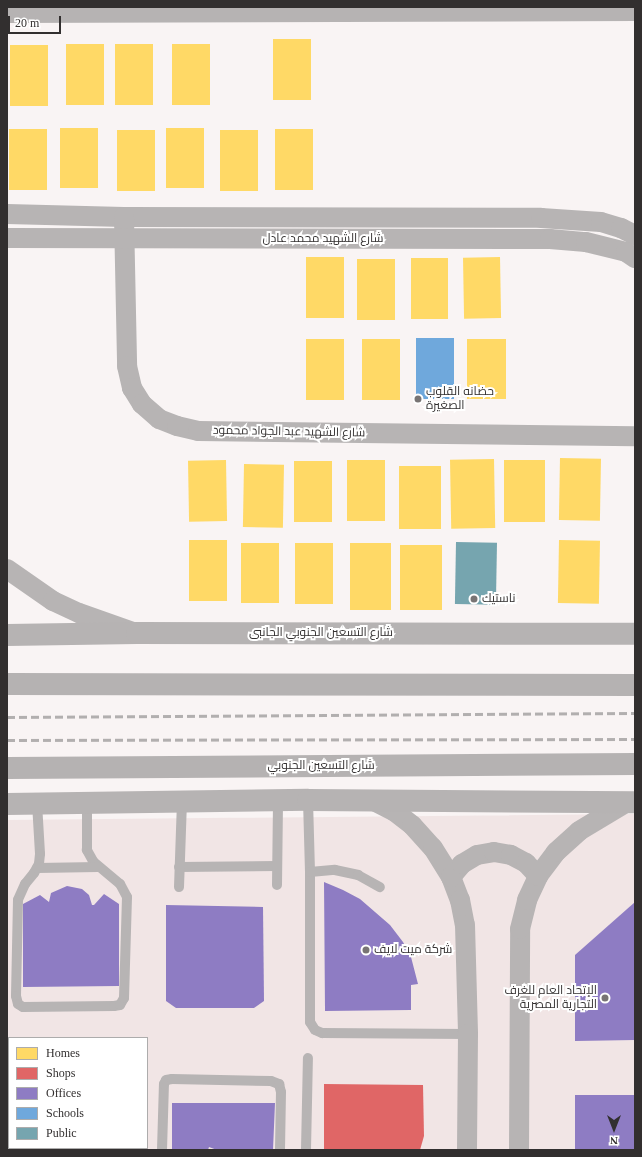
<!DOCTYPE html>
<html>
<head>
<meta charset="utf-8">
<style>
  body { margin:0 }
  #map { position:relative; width:642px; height:1157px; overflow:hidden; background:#f9f4f4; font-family:"Times New Roman",Cairo,serif }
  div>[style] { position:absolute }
  .built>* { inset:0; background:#f1e5e5 }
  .homes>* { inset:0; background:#ffd966; transform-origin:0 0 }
  .shops>* { inset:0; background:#e06666 }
  .offices>* { inset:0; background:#8e7cc3; transform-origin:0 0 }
  .schools>* { inset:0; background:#6fa8dc; transform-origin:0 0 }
  .public>* { inset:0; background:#76a5af; transform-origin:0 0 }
  .lane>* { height:10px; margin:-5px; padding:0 5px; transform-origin:5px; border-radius:5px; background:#b7b4b4 }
  .street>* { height:20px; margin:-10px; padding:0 10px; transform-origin:10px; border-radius:10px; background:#b7b4b4 }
  .secondary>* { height:22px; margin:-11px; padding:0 11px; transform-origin:11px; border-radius:11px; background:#b6b3b3 }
  .highway>* { height:22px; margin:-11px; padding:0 11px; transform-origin:11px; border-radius:11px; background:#b5b2b2 }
  .rail>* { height:3px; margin-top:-1.5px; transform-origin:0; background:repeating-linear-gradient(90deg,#b2afaf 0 8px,transparent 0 12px) }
  .dots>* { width:11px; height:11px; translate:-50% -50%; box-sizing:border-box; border:2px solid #fff; border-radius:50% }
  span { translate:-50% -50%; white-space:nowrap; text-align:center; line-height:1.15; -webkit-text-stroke:4px #fff; paint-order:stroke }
  .street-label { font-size:12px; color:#322f2f }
  .poi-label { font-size:12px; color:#322f2f }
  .left { translate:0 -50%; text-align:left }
  .right { translate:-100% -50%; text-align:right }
  .frame { position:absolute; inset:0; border:8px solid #322f2f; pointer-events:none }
  .legend { position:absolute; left:8px; top:1037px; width:140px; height:112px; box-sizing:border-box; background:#fff; border:1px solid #adacac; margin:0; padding:5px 7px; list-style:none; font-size:12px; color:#322f2f }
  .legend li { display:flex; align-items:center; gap:8px; height:20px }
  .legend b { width:20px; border:1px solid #adacac }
  .north { position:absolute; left:594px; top:1109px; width:40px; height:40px; -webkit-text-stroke:3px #fff; paint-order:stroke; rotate:180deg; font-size:11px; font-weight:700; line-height:16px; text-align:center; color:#322f2f }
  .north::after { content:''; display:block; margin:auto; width:14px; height:18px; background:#322f2f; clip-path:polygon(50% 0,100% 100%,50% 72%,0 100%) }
  .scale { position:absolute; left:8px; top:16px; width:53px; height:18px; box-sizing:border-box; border:2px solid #322f2f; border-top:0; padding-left:5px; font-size:12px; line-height:14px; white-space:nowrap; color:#322f2f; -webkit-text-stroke:3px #fff; paint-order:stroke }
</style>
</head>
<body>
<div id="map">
  <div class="built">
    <i style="clip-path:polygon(evenodd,635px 814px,635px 1150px,7px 1150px,7px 820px,635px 814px,9px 1038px,147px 1038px,147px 1148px,9px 1148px,9px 1038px)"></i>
  </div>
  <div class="homes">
    <i style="left:273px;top:39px;width:38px;height:61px"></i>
    <i style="left:66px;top:44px;width:38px;height:61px"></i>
    <i style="left:115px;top:44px;width:38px;height:61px"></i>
    <i style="left:172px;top:44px;width:38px;height:61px"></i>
    <i style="left:10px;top:45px;width:38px;height:61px"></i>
    <i style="left:60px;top:128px;width:38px;height:60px"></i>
    <i style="left:166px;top:128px;width:38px;height:60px"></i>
    <i style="left:9px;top:129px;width:38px;height:61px"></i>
    <i style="left:275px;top:129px;width:38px;height:61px"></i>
    <i style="left:117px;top:130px;width:38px;height:61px"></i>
    <i style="left:220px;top:130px;width:38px;height:61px"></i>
    <i style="left:306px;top:257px;width:38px;height:61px"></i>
    <i style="left:500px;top:257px;width:61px;height:37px;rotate:89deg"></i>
    <i style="left:411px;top:258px;width:37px;height:61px"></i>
    <i style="left:357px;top:259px;width:38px;height:61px"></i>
    <i style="left:306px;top:339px;width:38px;height:61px"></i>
    <i style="left:400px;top:339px;width:61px;height:38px;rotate:90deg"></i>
    <i style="left:467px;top:339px;width:39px;height:60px"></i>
    <i style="left:560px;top:458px;width:41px;height:62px;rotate:1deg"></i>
    <i style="left:494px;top:459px;width:69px;height:44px;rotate:89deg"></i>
    <i style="left:226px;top:460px;width:61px;height:38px;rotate:89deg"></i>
    <i style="left:347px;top:460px;width:38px;height:61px"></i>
    <i style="left:504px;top:460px;width:41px;height:62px"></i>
    <i style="left:332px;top:461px;width:61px;height:38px;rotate:90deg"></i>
    <i style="left:244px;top:464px;width:40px;height:63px;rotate:1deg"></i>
    <i style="left:399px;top:466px;width:42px;height:63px"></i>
    <i style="left:189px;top:540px;width:38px;height:61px"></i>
    <i style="left:559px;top:540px;width:41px;height:63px;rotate:1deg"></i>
    <i style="left:241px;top:543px;width:38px;height:60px"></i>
    <i style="left:295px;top:543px;width:38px;height:61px"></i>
    <i style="left:350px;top:543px;width:41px;height:67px"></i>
    <i style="left:400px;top:545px;width:42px;height:65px"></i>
  </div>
  <div class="shops">
    <i style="clip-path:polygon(324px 1084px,423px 1085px,424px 1136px,420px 1150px,324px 1150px)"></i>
  </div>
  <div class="offices">
    <i style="clip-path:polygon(324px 882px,343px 890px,360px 899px,390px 925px,403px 942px,411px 957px,418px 984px,411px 985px,411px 1010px,325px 1011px)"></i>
    <i style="clip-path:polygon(67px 886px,82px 889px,89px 895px,92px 905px,94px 905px,104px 894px,119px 904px,119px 986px,23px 987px,23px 904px,40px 895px,49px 902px,51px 893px)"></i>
    <i style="clip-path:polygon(635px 902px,635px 1040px,575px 1041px,575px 955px)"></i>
    <i style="clip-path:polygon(166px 905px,263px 907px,264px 1001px,254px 1008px,176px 1008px,166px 1001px)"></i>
    <i style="left:575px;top:1095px;width:60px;height:55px"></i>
    <i style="clip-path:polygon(172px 1103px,275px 1103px,273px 1150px,217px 1150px,209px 1147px,208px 1150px,172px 1150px)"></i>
  </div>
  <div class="schools">
    <i style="left:454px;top:338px;width:61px;height:38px;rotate:90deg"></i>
  </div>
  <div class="public">
    <i style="left:456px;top:542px;width:41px;height:62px;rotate:1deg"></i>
  </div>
  <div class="lane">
    <i style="left:308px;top:800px;width:72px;rotate:88.4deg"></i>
    <i style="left:310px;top:872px;width:150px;rotate:90deg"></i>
    <i style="left:310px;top:1022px;width:9px;rotate:58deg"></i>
    <i style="left:315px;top:1030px;width:8px;rotate:23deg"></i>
    <i style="left:322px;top:1033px;width:146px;rotate:0.4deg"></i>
    <i style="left:37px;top:803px;width:51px;rotate:86.6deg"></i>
    <i style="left:40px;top:854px;width:10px;rotate:96deg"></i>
    <i style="left:39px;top:864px;width:10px;rotate:119deg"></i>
    <i style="left:34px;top:873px;width:14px;rotate:129deg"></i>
    <i style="left:25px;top:884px;width:17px;rotate:114deg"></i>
    <i style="left:18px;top:900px;width:96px;rotate:91.2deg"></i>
    <i style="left:16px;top:996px;width:8px;rotate:76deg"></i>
    <i style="left:18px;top:1004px;width:6px;rotate:31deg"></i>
    <i style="left:23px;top:1007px;width:91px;rotate:-0.6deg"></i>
    <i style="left:114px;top:1006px;width:6px;rotate:-9deg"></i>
    <i style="left:120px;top:1005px;width:8px;rotate:-60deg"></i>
    <i style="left:124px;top:998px;width:101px;rotate:-88.3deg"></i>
    <i style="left:127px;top:897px;width:15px;rotate:-118deg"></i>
    <i style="left:120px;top:884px;width:35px;rotate:-140deg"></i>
    <i style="left:93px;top:861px;width:13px;rotate:-119deg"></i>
    <i style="left:87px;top:850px;width:47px;rotate:-90deg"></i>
    <i style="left:179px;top:867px;width:98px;rotate:-0.6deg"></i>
    <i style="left:37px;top:868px;width:61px;rotate:-0.9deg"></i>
    <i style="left:310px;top:872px;width:25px;rotate:-5deg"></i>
    <i style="left:335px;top:870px;width:24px;rotate:12deg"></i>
    <i style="left:358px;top:875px;width:25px;rotate:29deg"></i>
    <i style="left:277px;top:885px;width:85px;rotate:-89.3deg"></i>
    <i style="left:179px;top:887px;width:85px;rotate:-88deg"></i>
    <i style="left:162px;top:1150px;width:66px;rotate:-88.3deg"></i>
    <i style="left:164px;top:1084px;width:4px;rotate:-63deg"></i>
    <i style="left:166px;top:1080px;width:6px;rotate:-9deg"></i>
    <i style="left:172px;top:1079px;width:99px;rotate:1.2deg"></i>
    <i style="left:271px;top:1081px;width:9px;rotate:21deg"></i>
    <i style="left:279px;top:1084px;width:8px;rotate:76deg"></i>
    <i style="left:281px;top:1092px;width:58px;rotate:91deg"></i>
    <i style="left:306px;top:1150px;width:92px;rotate:-88.8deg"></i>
  </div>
  <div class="street">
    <i style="left:7px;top:214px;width:117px;rotate:1.5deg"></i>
    <i style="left:124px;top:217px;width:417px;rotate:0.1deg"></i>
    <i style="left:541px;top:218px;width:60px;rotate:3.8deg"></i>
    <i style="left:601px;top:222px;width:21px;rotate:17deg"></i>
    <i style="left:621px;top:228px;width:16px;rotate:27deg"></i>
    <i style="left:124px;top:217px;width:149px;rotate:88.8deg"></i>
    <i style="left:127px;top:366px;width:23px;rotate:77deg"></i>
    <i style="left:132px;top:388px;width:19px;rotate:58deg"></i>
    <i style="left:142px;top:404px;width:23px;rotate:41deg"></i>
    <i style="left:159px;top:419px;width:19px;rotate:21deg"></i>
    <i style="left:177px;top:426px;width:22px;rotate:13deg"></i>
    <i style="left:198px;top:431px;width:437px;rotate:0.7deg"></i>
    <i style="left:7px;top:238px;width:543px;rotate:0.11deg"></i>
    <i style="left:550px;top:239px;width:36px;rotate:5deg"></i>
    <i style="left:586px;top:242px;width:41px;rotate:14deg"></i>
    <i style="left:626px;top:252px;width:11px;rotate:34deg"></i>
    <i style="left:7px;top:569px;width:56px;rotate:34.8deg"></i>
    <i style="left:53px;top:601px;width:29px;rotate:25deg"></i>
    <i style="left:79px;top:613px;width:57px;rotate:19.4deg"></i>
    <i style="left:374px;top:801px;width:22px;rotate:27deg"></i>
    <i style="left:394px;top:811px;width:23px;rotate:38deg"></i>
    <i style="left:412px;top:825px;width:31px;rotate:48deg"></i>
    <i style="left:433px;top:848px;width:34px;rotate:58deg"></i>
    <i style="left:451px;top:877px;width:25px;rotate:69deg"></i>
    <i style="left:460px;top:900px;width:25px;rotate:79deg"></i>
    <i style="left:465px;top:925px;width:109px;rotate:88.4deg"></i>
    <i style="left:468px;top:1034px;width:116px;rotate:90.5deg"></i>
    <i style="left:451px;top:877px;width:17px;rotate:-50deg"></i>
    <i style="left:462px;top:864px;width:17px;rotate:-31deg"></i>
    <i style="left:477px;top:855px;width:17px;rotate:-10deg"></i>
    <i style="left:494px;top:852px;width:17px;rotate:10deg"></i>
    <i style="left:511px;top:855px;width:17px;rotate:28deg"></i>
    <i style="left:526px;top:863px;width:18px;rotate:47deg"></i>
    <i style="left:519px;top:1150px;width:221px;rotate:-89.7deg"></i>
    <i style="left:520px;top:929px;width:30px;rotate:-76deg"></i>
    <i style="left:527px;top:900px;width:26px;rotate:-65deg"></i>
    <i style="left:538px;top:876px;width:30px;rotate:-53deg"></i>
    <i style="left:556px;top:852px;width:31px;rotate:-42deg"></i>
    <i style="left:579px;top:831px;width:56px;rotate:-31.1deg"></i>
  </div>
  <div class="secondary">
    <i style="left:7px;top:12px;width:628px;rotate:-0.18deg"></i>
    <i style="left:7px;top:635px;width:130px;rotate:-0.9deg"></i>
    <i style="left:137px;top:633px;width:498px;rotate:0.1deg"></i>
    <i style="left:7px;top:804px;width:301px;rotate:-0.8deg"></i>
    <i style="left:308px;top:800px;width:327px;rotate:0.4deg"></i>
  </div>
  <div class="highway">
    <i style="left:7px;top:684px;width:628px;rotate:0.09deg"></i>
    <i style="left:7px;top:768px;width:628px;rotate:-0.36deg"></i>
  </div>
  <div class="rail">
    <i style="left:7px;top:717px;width:628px;rotate:-0.36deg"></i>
    <i style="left:7px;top:740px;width:628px;rotate:-0.09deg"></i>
  </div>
  <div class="dots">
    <i style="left:418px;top:399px;background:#787474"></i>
    <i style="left:474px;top:599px;background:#787474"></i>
    <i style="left:366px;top:950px;background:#787474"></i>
    <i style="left:605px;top:998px;background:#787474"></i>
  </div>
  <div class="street-label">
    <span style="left:323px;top:239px">شارع الشهيد محمد عادل</span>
    <span style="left:289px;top:432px;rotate:1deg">شارع الشهيد عبد الجواد محمود</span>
    <span style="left:321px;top:633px">شارع التسعين الجنوبي الجانبى</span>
    <span style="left:321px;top:766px">شارع التسعين الجنوبي</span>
  </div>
  <div class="poi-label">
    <span class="left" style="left:426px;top:399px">حضانه القلوب<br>الصغيرة</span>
    <span class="left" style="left:482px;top:599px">ناستيك</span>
    <span class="left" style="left:374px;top:950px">شركة ميت لايف</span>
    <span class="right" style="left:597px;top:998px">الإتحاد العام للغرف<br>التجارية المصرية</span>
  </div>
  <div class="frame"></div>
  <ul class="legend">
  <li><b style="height:11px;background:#ffd966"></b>Homes</li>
  <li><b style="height:11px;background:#e06666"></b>Shops</li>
  <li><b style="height:11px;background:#8e7cc3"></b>Offices</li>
  <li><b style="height:11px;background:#6fa8dc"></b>Schools</li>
  <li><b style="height:11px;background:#76a5af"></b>Public</li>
  </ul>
  <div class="north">N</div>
  <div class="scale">20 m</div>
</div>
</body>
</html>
